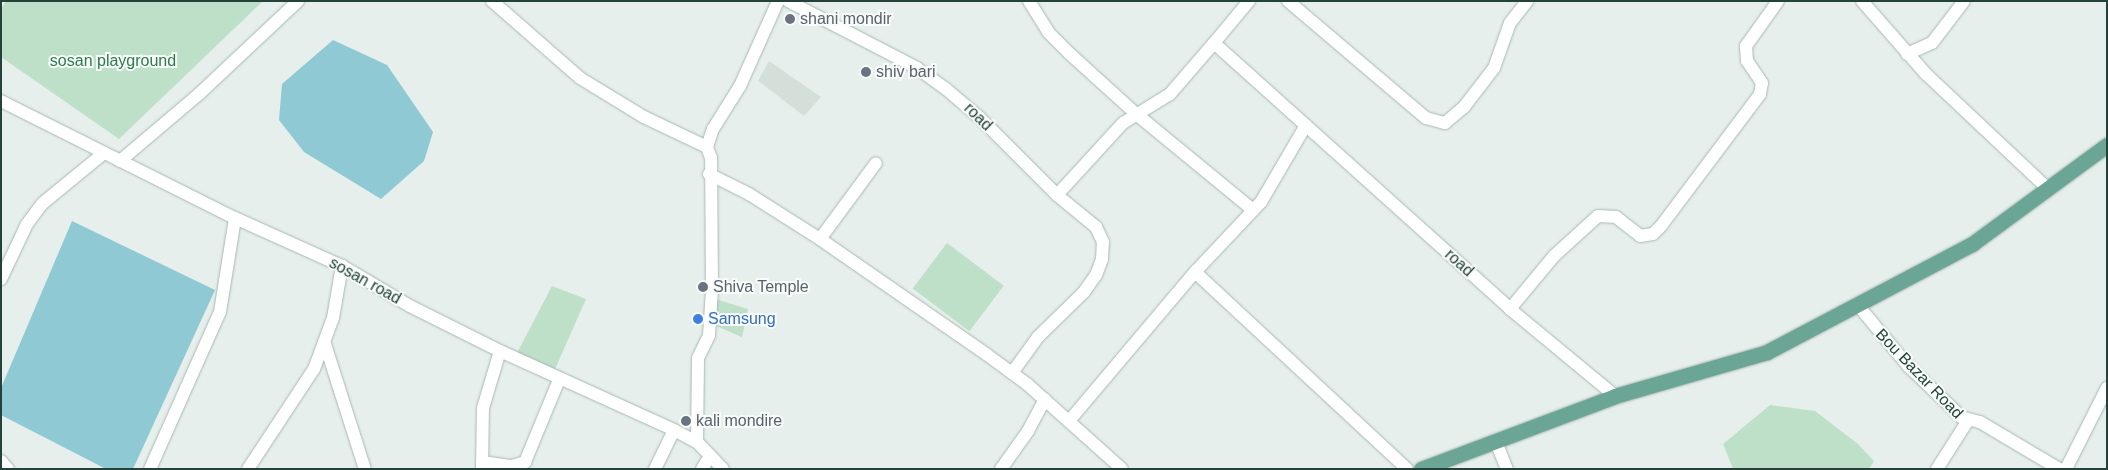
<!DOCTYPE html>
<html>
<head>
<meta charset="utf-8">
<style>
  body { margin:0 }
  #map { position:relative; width:2108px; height:470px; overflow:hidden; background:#e6efeb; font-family:Arial,sans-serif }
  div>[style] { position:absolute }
  .built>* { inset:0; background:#d4dfda }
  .green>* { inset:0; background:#bfe0c8; transform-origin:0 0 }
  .water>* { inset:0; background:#8ec9d4 }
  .roads { filter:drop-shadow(0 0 1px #a8b8b2) drop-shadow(0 0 1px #a8b8b2) }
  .minor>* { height:12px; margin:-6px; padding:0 6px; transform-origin:6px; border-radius:6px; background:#fff }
  .primary>* { height:15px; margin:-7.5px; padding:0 7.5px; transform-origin:7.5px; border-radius:7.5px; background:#6aa596 }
  .dots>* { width:14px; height:14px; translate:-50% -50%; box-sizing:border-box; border:2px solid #f7fbf9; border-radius:50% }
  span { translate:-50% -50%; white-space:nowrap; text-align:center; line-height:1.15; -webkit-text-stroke:4px #f7fbf9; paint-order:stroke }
  .worship-label { font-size:16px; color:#5b616d }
  .left { translate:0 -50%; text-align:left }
  .park-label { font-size:16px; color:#2d7a4b }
  .street-label { font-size:16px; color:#24423a }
  .shop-label { font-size:16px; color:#366cbe }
  .frame { position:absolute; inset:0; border:2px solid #24423a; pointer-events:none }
</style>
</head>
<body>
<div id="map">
  <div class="built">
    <i style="clip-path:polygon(769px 61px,821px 97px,804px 116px,758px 81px)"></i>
  </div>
  <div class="green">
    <i style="clip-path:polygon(6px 1px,263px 1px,119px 139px,1px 57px,1px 9px)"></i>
    <i style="left:947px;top:243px;width:71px;height:57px;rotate:37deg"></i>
    <i style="clip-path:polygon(552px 286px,586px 299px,555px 369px,517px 353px)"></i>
    <i style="clip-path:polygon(715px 299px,748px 309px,742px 337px,716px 326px)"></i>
    <i style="clip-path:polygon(1770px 405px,1815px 411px,1858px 444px,1874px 461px,1869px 469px,1733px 469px,1723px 444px)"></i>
  </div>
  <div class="water">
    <i style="clip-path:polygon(333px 40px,387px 65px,433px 132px,424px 161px,381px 199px,304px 152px,279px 120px,282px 84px)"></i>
    <i style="clip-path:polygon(72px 221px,215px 290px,133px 469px,106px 469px,1px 415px,1px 388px)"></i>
  </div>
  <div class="roads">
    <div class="minor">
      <i style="left:492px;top:1px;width:117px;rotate:41.2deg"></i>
      <i style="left:580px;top:78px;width:75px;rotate:31.4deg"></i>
      <i style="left:644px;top:117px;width:70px;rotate:25.5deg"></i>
      <i style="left:788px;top:1px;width:145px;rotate:27.4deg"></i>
      <i style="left:917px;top:68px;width:36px;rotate:36deg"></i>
      <i style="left:946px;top:89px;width:43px;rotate:40.3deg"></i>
      <i style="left:979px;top:117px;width:110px;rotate:45deg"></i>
      <i style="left:1057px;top:195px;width:98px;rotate:-47.5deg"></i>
      <i style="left:1123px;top:123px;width:55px;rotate:-31.7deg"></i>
      <i style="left:1170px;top:94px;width:67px;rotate:-49.2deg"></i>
      <i style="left:1029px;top:1px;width:36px;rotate:58deg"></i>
      <i style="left:1048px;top:32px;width:31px;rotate:45deg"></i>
      <i style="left:1070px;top:54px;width:88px;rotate:42.2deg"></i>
      <i style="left:1135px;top:113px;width:153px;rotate:39.4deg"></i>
      <i style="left:1249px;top:1px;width:55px;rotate:129.8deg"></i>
      <i style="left:1214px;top:43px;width:398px;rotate:41.9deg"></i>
      <i style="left:1510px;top:309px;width:136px;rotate:39.6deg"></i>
      <i style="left:1288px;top:1px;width:181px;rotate:40.3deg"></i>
      <i style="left:1426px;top:118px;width:20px;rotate:15deg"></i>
      <i style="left:1445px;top:123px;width:25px;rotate:-40deg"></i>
      <i style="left:1464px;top:107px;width:49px;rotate:-52.4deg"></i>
      <i style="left:1494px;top:68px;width:48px;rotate:-70.4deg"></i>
      <i style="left:1510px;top:23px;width:28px;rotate:-52deg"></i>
      <i style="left:1862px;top:1px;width:97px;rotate:48.8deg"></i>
      <i style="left:1926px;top:74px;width:168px;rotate:43.3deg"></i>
      <i style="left:1907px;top:54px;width:27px;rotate:-24deg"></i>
      <i style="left:1932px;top:43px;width:53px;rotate:-52.7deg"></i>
      <i style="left:1px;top:101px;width:262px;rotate:26.6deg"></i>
      <i style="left:235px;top:218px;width:117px;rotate:24.2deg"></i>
      <i style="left:342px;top:266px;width:79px;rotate:30.5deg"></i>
      <i style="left:410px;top:306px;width:101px;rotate:26.6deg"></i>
      <i style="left:500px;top:351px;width:191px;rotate:24.4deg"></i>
      <i style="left:674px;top:430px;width:26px;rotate:28deg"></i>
      <i style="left:697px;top:442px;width:37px;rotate:46deg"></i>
      <i style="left:120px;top:161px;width:104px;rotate:-40.3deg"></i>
      <i style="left:199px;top:94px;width:136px;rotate:-43.2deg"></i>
      <i style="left:709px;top:174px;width:45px;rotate:26.6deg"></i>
      <i style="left:749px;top:194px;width:84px;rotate:32.4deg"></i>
      <i style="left:820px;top:239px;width:202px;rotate:34.7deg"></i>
      <i style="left:986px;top:354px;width:51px;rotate:36.2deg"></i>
      <i style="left:1027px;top:384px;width:127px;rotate:41.8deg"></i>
      <i style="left:820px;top:239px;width:94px;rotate:-53.6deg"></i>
      <i style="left:1195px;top:272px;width:289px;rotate:42.9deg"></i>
      <i style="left:1px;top:279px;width:61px;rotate:-64.7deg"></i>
      <i style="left:27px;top:224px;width:26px;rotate:-53deg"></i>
      <i style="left:43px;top:203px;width:79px;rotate:-39.3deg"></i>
      <i style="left:1857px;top:304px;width:82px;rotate:50.5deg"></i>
      <i style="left:1909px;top:367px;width:80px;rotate:43.5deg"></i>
      <i style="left:1967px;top:422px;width:56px;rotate:122.6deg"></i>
      <i style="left:1510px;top:309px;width:69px;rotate:-50.3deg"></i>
      <i style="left:1554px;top:256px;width:59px;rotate:-42.3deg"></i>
      <i style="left:1598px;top:216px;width:18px;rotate:3deg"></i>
      <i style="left:1616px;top:217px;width:31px;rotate:38deg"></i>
      <i style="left:1640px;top:236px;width:13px;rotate:-9deg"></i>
      <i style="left:1653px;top:234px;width:11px;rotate:-45deg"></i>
      <i style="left:1661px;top:226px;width:165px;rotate:-53.1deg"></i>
      <i style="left:1760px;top:94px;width:11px;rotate:-80deg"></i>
      <i style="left:1762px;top:83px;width:27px;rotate:-124deg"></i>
      <i style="left:1747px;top:61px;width:15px;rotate:-94deg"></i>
      <i style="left:1746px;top:46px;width:55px;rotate:-54.6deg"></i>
      <i style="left:325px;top:344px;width:131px;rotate:72.3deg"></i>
      <i style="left:1012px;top:373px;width:44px;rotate:-54.2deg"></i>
      <i style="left:1038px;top:337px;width:64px;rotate:-44.4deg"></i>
      <i style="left:1084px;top:292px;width:21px;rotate:-55deg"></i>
      <i style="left:1096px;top:275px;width:17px;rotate:-69deg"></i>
      <i style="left:1102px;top:259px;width:17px;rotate:-87deg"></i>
      <i style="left:1103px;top:242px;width:17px;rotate:-115deg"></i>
      <i style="left:1096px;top:227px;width:50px;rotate:-140.6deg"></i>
      <i style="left:1961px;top:417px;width:20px;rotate:15deg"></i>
      <i style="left:1980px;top:422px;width:92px;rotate:30.7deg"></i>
      <i style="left:1069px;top:421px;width:195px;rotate:-49.8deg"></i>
      <i style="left:1195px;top:272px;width:96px;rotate:-46.7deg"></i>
      <i style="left:1261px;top:202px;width:89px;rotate:-59.7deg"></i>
      <i style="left:697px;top:442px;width:84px;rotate:-89.3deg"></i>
      <i style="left:698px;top:358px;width:25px;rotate:-64deg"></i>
      <i style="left:709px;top:335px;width:45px;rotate:-86.2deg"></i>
      <i style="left:712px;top:290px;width:132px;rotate:-90.4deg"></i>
      <i style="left:711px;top:158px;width:12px;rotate:-110deg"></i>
      <i style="left:707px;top:147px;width:19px;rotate:-72deg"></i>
      <i style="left:713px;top:129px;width:51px;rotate:-57.9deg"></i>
      <i style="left:740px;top:86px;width:93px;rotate:-65.9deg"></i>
      <i style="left:1496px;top:442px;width:29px;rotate:68deg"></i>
      <i style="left:1px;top:461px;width:11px;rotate:49deg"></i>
      <i style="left:482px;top:462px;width:30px;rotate:8deg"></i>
      <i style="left:512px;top:466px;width:14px;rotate:-17deg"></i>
      <i style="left:525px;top:462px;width:89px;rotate:-67.5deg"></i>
      <i style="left:150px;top:469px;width:172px;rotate:-66deg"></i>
      <i style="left:220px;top:312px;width:95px;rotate:-80.9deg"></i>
      <i style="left:248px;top:469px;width:120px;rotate:-56.6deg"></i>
      <i style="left:314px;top:369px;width:54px;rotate:-69.6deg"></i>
      <i style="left:333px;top:318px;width:53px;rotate:-80.2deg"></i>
      <i style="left:482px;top:469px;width:61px;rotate:-89.1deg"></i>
      <i style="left:483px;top:408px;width:59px;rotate:-73.4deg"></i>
      <i style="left:655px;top:469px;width:43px;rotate:-64deg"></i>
      <i style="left:702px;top:469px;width:15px;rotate:-58deg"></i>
      <i style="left:1001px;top:469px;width:47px;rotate:-54.6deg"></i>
      <i style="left:1028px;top:431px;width:36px;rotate:-62deg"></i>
      <i style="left:2066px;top:469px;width:91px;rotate:-63.2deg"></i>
    </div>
    <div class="primary">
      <i style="left:1421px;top:469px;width:207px;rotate:-20.6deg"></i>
      <i style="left:1615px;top:396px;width:158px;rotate:-16.1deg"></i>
      <i style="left:1767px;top:352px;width:232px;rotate:-27.8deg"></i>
      <i style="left:1972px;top:244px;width:167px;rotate:-36.3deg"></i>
    </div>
  </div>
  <div class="dots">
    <i style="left:790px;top:19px;background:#6b7280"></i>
    <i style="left:866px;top:72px;background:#6b7280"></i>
    <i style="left:703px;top:287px;background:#6b7280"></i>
    <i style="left:698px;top:319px;background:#3f7fe0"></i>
    <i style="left:686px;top:421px;background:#6b7280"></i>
  </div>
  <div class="worship-label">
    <span class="left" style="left:800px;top:19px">shani mondir</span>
    <span class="left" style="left:876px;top:72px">shiv bari</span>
    <span class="left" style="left:713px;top:287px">Shiva Temple</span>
    <span class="left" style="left:696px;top:421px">kali mondire</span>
  </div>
  <div class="park-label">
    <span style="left:113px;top:61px">sosan playground</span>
  </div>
  <div class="street-label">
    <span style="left:978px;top:117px;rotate:44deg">road</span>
    <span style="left:1459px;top:263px;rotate:42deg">road</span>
    <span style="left:365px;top:281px;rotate:29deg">sosan road</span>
    <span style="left:1919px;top:374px;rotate:46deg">Bou Bazar Road</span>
  </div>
  <div class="shop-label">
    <span class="left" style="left:708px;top:319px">Samsung</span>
  </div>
  <div class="frame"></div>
</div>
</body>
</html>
